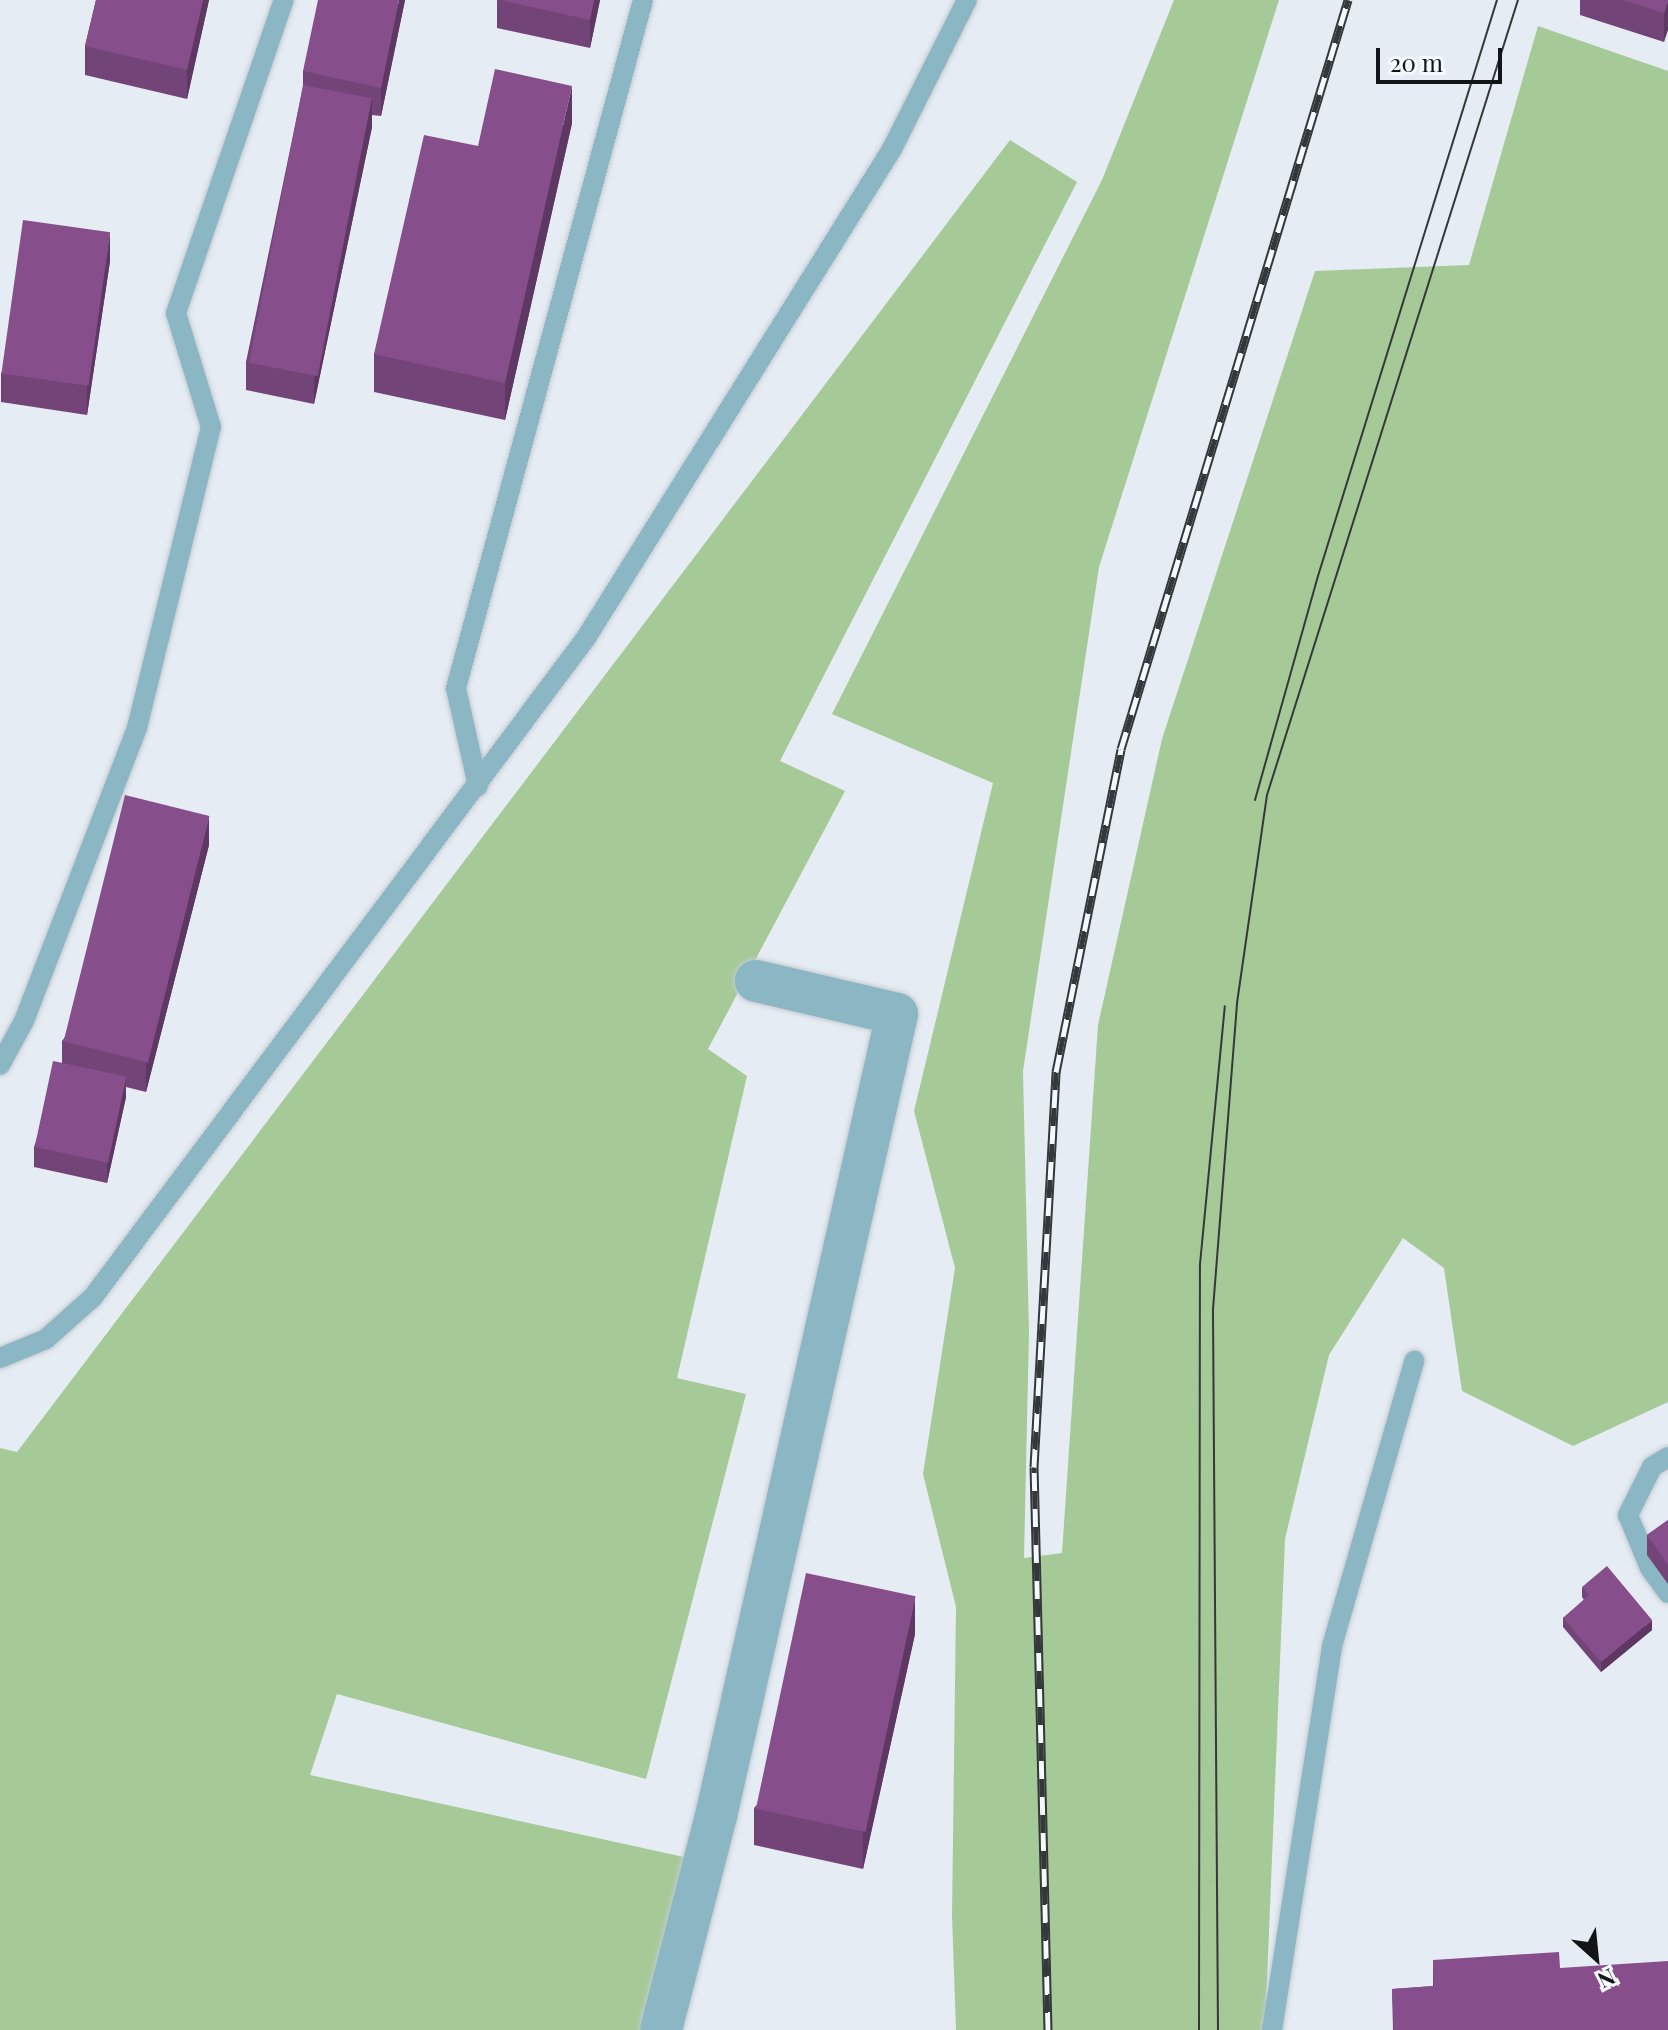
<!DOCTYPE html>
<html>
<head>
<meta charset="utf-8">
<style>
  body { margin:0 }
  #map { position:relative; width:1668px; height:2030px; overflow:hidden; background:#e6ecf3; font-family:"Playfair Display",serif }
  div>[style] { position:absolute }
  .green>* { inset:0; background:#a5ca97 }
  .roads { filter:drop-shadow(0 0 2px #c4cad0) drop-shadow(0 0 2px #c4cad0) }
  .lane>* { height:20px; margin:-10px; padding:0 10px; transform-origin:10px; border-radius:10px; background:#8bb6c4 }
  .street>* { height:42px; margin:-21px; padding:0 21px; transform-origin:21px; border-radius:21px; background:#8bb6c4 }
  .tram>* { height:2px; margin:-1px; padding:0 1px; transform-origin:1px; border-radius:1px; background:#35383b }
  .rail>* { height:9px; margin-top:-4.5px; transform-origin:0; background:repeating-linear-gradient(90deg,#f4f9fe 0 18px,#35383b 0 36px); box-sizing:border-box; border-block:2px solid #35383b }
  .wall>* { inset:0; background:#734478 }
  .shaded-wall>* { inset:0; background:#5e3762 }
  .building>* { inset:0; background:#864f8c; transform-origin:0 0 }
  span { translate:-50% -50%; white-space:nowrap; text-align:center; line-height:1.15; -webkit-text-stroke:7px #f4f9fe; paint-order:stroke }
  .north { position:absolute; left:1556px; top:1918px; width:80px; height:80px; -webkit-text-stroke:6px #f4f9fe; paint-order:stroke; rotate:153deg; font-size:22px; font-weight:700; line-height:32px; text-align:center; color:#121517 }
  .north::after { content:''; display:block; margin:auto; width:28px; height:36px; background:#121517; clip-path:polygon(50% 0,100% 100%,50% 72%,0 100%) }
  .scale { position:absolute; left:1376px; top:48px; width:126px; height:36px; box-sizing:border-box; border:4px solid #121517; border-top:0; padding-left:10px; font-size:24px; line-height:28px; white-space:nowrap; color:#121517; -webkit-text-stroke:6px #f4f9fe; paint-order:stroke }
</style>
</head>
<body>
<div id="map">
  <div class="green">
    <i style="clip-path:polygon(1174px 0,1279px 0,1099px 567px,1023px 1071px,1029px 1332px,1024px 1558px,1062px 1553px,1098px 1025px,1162px 739px,1315px 271px,1469px 265px,1538px 26px,1668px 71px,1668px 1402px,1573px 1446px,1462px 1391px,1444px 1268px,1403px 1238px,1329px 1355px,1285px 1539px,1265px 2030px,956px 2030px,952px 1916px,956px 1607px,923px 1474px,955px 1268px,914px 1111px,993px 783px,832px 714px,1102px 180px)"></i>
    <i style="clip-path:polygon(1010px 140px,1077px 182px,780px 761px,845px 791px,708px 1049px,747px 1076px,677px 1378px,746px 1394px,646px 1779px,337px 1694px,310px 1775px,684px 1857px,641px 2030px,0 2030px,0 1448px,17px 1452px)"></i>
  </div>
  <div class="roads">
    <div class="lane">
      <i style="left:478px;top:786px;width:100px;rotate:-102.7deg"></i>
      <i style="left:456px;top:688px;width:713px;rotate:-74.79deg"></i>
      <i style="left:0;top:1065px;width:50px;rotate:-61.4deg"></i>
      <i style="left:24px;top:1021px;width:314px;rotate:-68.9deg"></i>
      <i style="left:137px;top:728px;width:310px;rotate:-76.2deg"></i>
      <i style="left:211px;top:427px;width:119px;rotate:-107.1deg"></i>
      <i style="left:176px;top:313px;width:331px;rotate:-71deg"></i>
      <i style="left:0;top:1358px;width:50px;rotate:-22.4deg"></i>
      <i style="left:46px;top:1339px;width:63px;rotate:-41.8deg"></i>
      <i style="left:93px;top:1297px;width:823px;rotate:-53.2deg"></i>
      <i style="left:586px;top:638px;width:577px;rotate:-57.96deg"></i>
      <i style="left:892px;top:149px;width:167px;rotate:-63.3deg"></i>
      <i style="left:1668px;top:1457px;width:19px;rotate:148deg"></i>
      <i style="left:1652px;top:1467px;width:54px;rotate:116.6deg"></i>
      <i style="left:1628px;top:1515px;width:57px;rotate:67.5deg"></i>
      <i style="left:1650px;top:1568px;width:31px;rotate:54deg"></i>
      <i style="left:1272px;top:2030px;width:389px;rotate:-81.1deg"></i>
      <i style="left:1332px;top:1646px;width:297px;rotate:-73.9deg"></i>
    </div>
    <div class="street">
      <i style="left:661px;top:2030px;width:221px;rotate:-75.6deg"></i>
      <i style="left:716px;top:1816px;width:822px;rotate:-77.28deg"></i>
      <i style="left:897px;top:1014px;width:145px;rotate:-166.8deg"></i>
    </div>
  </div>
  <div class="tram">
    <i style="left:1255px;top:800px;width:233px;rotate:-74.3deg"></i>
    <i style="left:1318px;top:576px;width:603px;rotate:-72.74deg"></i>
    <i style="left:1199px;top:2030px;width:766px;rotate:-89.93deg"></i>
    <i style="left:1200px;top:1264px;width:259px;rotate:-84.5deg"></i>
    <i style="left:1218px;top:2030px;width:721px;rotate:-90.4deg"></i>
    <i style="left:1213px;top:1309px;width:307px;rotate:-85.5deg"></i>
    <i style="left:1237px;top:1003px;width:210px;rotate:-81.8deg"></i>
    <i style="left:1267px;top:795px;width:834px;rotate:-72.48deg"></i>
  </div>
  <div class="rail">
    <i style="left:1048px;top:2030px;width:563px;rotate:-91.42deg"></i>
    <i style="left:1034px;top:1467px;width:396px;rotate:-86.8deg"></i>
    <i style="left:1056px;top:1072px;width:329px;rotate:-78.6deg"></i>
    <i style="left:1121px;top:749px;width:783px;rotate:-73.14deg"></i>
  </div>
  <div class="wall">
    <i style="clip-path:polygon(96px 0,209px 0,187px 99px,85px 75px,85px 46px)"></i>
    <i style="clip-path:polygon(405px 0,381px 116px,372px 115px,372px 127px,314px 404px,246px 390px,246px 362px,303px 87px,303px 71px)"></i>
    <i style="clip-path:polygon(497px 0,600px 0,590px 48px,497px 28px)"></i>
    <i style="clip-path:polygon(1580px 0,1668px 0,1664px 42px,1580px 15px)"></i>
    <i style="clip-path:polygon(572px 123px,505px 420px,374px 392px,374px 354px,478px 146px)"></i>
    <i style="clip-path:polygon(110px 261px,87px 415px,1px 402px,1px 373px)"></i>
    <i style="clip-path:polygon(209px 845px,146px 1092px,126px 1087px,126px 1097px,107px 1183px,34px 1167px,34px 1147px,62px 1063px,62px 1041px)"></i>
    <i style="clip-path:polygon(1668px 1520px,1668px 1584px,1647px 1555px,1647px 1535px)"></i>
    <i style="clip-path:polygon(1582px 1587px,1652px 1630px,1601px 1672px,1563px 1627px,1563px 1618px,1584px 1600px,1582px 1597px)"></i>
    <i style="clip-path:polygon(915px 1634px,863px 1869px,754px 1845px,754px 1808px)"></i>
    <i style="clip-path:polygon(1433px 1960px,1560px 1968px,1668px 2030px,1393px 2030px,1392px 1989px,1433px 1986px)"></i>
  </div>
  <div class="shaded-wall">
    <i style="clip-path:polygon(203px 0,209px 0,187px 99px,187px 70px)"></i>
    <i style="clip-path:polygon(399px 0,405px 0,381px 116px,381px 88px)"></i>
    <i style="clip-path:polygon(594px 0,600px 0,590px 48px,590px 20px)"></i>
    <i style="clip-path:polygon(1668px 1px,1668px 30px,1664px 42px,1664px 13px)"></i>
    <i style="clip-path:polygon(572px 86px,572px 123px,505px 420px,505px 383px)"></i>
    <i style="clip-path:polygon(372px 98px,372px 127px,314px 404px,314px 375px)"></i>
    <i style="clip-path:polygon(110px 232px,110px 261px,87px 415px,87px 386px)"></i>
    <i style="clip-path:polygon(209px 816px,209px 845px,146px 1092px,146px 1063px)"></i>
    <i style="clip-path:polygon(126px 1077px,126px 1097px,107px 1183px,107px 1164px)"></i>
    <i style="clip-path:polygon(915px 1597px,915px 1634px,863px 1869px,863px 1832px)"></i>
    <i style="clip-path:polygon(1652px 1620px,1652px 1630px,1601px 1672px,1601px 1662px)"></i>
  </div>
  <div class="building">
    <i style="clip-path:polygon(96px 0,203px 0,187px 70px,85px 46px)"></i>
    <i style="clip-path:polygon(318px 0,399px 0,381px 88px,303px 71px)"></i>
    <i style="clip-path:polygon(500px 0,594px 0,590px 20px)"></i>
    <i style="clip-path:polygon(1623px 0,1668px 0,1668px 1px,1664px 13px)"></i>
    <i style="clip-path:polygon(495px 69px,572px 86px,505px 383px,374px 354px,424px 135px,478px 146px)"></i>
    <i style="left:303px;top:85px;width:70px;height:283px;rotate:11deg"></i>
    <i style="left:23px;top:220px;width:88px;height:155px;rotate:8deg"></i>
    <i style="left:125px;top:795px;width:87px;height:254px;rotate:14deg"></i>
    <i style="left:53px;top:1061px;width:75px;height:88px;rotate:12deg"></i>
    <i style="clip-path:polygon(1668px 1520px,1668px 1565px,1647px 1535px)"></i>
    <i style="clip-path:polygon(1607px 1566px,1652px 1620px,1601px 1662px,1563px 1618px,1589px 1595px,1582px 1587px)"></i>
    <i style="left:806px;top:1573px;width:112px;height:241px;rotate:12deg"></i>
    <i style="clip-path:polygon(1559px 1952px,1560px 1968px,1668px 1961px,1668px 2030px,1394px 2030px,1392px 1989px,1434px 1986px,1433px 1960px)"></i>
  </div>
  <div class="north">N</div>
  <div class="scale">20 m</div>
</div>
</body>
</html>
